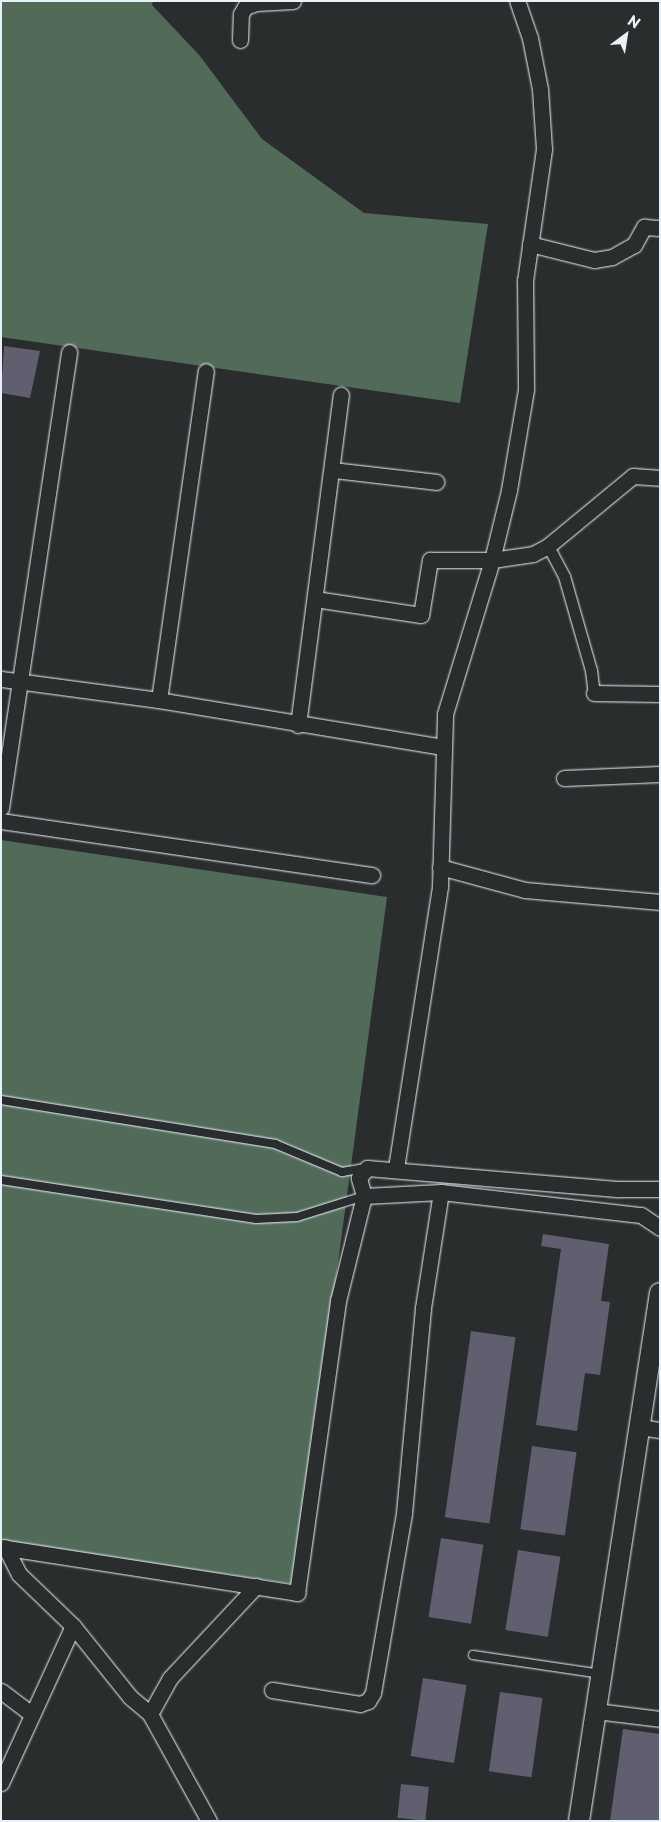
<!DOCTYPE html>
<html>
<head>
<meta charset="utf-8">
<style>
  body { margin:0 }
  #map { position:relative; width:661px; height:1822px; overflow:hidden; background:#2a2d2e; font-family:"Playpen Sans",sans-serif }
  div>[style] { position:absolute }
  .green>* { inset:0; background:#526b59 }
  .building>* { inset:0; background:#615e6f; transform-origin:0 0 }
  .roads { filter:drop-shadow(0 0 1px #e8f1f8) drop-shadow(0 0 1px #e8f1f8) }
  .service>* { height:8px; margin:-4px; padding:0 4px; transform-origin:4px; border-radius:4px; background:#2a2d2e }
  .pedestrian>* { height:11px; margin:-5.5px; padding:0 5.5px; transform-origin:5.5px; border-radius:5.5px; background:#2a2d2e }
  .minor>* { height:15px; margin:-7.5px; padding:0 7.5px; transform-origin:7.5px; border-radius:7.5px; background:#2a2d2e }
  .secondary>* { height:20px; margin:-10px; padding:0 10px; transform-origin:10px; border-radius:10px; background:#2a2d2e }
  span { translate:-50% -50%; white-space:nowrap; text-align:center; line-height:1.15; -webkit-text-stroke:5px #2a2d2e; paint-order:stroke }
  .frame { position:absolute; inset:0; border:2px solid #e8f1f8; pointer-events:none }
  .north { position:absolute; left:601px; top:10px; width:50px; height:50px; -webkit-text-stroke:4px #2a2d2e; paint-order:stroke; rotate:31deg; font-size:14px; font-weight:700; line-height:20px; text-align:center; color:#e8f1f8 }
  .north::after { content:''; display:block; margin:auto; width:18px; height:22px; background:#e8f1f8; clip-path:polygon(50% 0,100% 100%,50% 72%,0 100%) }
</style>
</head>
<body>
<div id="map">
  <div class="green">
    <i style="clip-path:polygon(1px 1px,153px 1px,152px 5px,200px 56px,262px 139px,364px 213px,488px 224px,460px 403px,1px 337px)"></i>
    <i style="clip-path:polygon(1px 840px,387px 897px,295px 1584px,1px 1542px)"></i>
  </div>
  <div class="building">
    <i style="clip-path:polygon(4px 346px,40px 351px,30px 398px,1px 393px)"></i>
    <i style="clip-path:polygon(543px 1234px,609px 1244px,601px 1301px,610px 1302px,600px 1375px,585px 1373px,577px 1431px,536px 1425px,561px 1249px,541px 1246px)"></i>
    <i style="left:471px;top:1331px;width:45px;height:188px;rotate:8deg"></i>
    <i style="left:532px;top:1446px;width:45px;height:84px;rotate:8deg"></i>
    <i style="left:441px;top:1538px;width:43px;height:80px;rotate:9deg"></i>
    <i style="left:518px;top:1550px;width:43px;height:81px;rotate:9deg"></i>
    <i style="left:423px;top:1678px;width:44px;height:79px;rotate:9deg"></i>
    <i style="left:500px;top:1692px;width:43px;height:80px;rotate:8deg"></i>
    <i style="clip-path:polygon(623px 1729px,660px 1734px,660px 1821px,610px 1821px)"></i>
    <i style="left:401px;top:1784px;width:28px;height:34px;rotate:6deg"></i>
  </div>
  <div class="roads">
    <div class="service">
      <i style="left:1px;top:1100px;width:278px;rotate:9.1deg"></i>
      <i style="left:275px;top:1144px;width:73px;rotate:22.7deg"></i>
      <i style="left:342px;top:1172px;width:23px;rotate:-10deg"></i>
      <i style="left:1px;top:1180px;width:258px;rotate:8.7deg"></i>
      <i style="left:256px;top:1219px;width:41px;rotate:-2.8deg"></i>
      <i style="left:297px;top:1217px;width:70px;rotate:-17.4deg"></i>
      <i style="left:473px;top:1655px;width:130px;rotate:8.4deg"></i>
    </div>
    <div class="pedestrian">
      <i style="left:548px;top:546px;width:34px;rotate:62deg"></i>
      <i style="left:564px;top:576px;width:98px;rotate:74deg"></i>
      <i style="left:591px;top:670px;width:23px;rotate:83deg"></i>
    </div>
    <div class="minor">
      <i style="left:240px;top:40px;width:26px;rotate:-88deg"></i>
      <i style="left:241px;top:14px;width:8px;rotate:-60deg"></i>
      <i style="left:245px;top:7px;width:12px;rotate:-20deg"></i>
      <i style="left:256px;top:3px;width:37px;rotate:-3deg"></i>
      <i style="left:530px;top:244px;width:66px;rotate:14deg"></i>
      <i style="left:594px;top:260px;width:18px;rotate:-9deg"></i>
      <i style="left:612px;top:257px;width:25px;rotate:-29deg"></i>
      <i style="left:634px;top:245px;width:21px;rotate:-61deg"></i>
      <i style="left:644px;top:227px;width:16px;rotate:4deg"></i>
      <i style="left:333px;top:470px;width:104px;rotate:6.6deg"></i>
      <i style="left:315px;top:599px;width:107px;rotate:8.6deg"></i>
      <i style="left:421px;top:615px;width:56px;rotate:-80.7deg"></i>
      <i style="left:430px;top:560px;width:62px"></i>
      <i style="left:492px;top:560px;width:41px;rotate:-8.3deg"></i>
      <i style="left:533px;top:554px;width:17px;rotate:-28deg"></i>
      <i style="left:548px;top:546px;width:110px;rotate:-39.5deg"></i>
      <i style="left:633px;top:476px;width:27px;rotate:4deg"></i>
      <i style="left:1px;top:679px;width:159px;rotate:7.6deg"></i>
      <i style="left:159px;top:700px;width:288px;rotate:9.4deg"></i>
      <i style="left:594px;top:693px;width:66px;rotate:0.9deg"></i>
      <i style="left:159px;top:700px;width:332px;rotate:-81.9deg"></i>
      <i style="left:298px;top:725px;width:333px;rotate:-82.6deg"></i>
      <i style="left:564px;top:778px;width:96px;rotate:-2.4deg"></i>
      <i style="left:1px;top:808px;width:461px;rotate:-81.5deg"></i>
      <i style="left:1px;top:821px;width:375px;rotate:8.3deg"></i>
      <i style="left:440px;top:867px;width:88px;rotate:15.1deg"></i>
      <i style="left:525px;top:890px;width:136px;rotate:5.1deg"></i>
      <i style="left:396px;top:1168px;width:285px;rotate:-81.1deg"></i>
      <i style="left:440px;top:886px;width:172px;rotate:-88.3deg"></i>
      <i style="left:445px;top:714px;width:161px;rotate:-73deg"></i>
      <i style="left:492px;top:560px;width:72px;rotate:-76.3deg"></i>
      <i style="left:509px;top:490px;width:102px;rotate:-80.4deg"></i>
      <i style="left:526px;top:389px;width:108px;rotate:-90.5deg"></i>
      <i style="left:525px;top:281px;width:133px;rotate:-81.8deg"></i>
      <i style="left:544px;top:149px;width:60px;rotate:-93.8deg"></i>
      <i style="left:540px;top:89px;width:52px;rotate:-101.1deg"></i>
      <i style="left:530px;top:38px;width:39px;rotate:-109deg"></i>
      <i style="left:364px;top:1196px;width:77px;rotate:-3deg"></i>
      <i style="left:441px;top:1192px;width:201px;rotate:6.6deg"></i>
      <i style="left:641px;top:1215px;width:23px;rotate:34deg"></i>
      <i style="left:640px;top:1427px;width:20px;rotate:9deg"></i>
      <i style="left:1px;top:1547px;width:300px;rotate:8.8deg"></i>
      <i style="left:297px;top:1593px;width:295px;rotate:-82deg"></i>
      <i style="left:338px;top:1301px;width:108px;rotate:-76.1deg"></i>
      <i style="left:364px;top:1196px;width:19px;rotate:-106deg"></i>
      <i style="left:359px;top:1178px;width:13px;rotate:-51deg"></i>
      <i style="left:367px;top:1168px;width:253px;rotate:4.8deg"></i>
      <i style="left:619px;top:1189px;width:41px"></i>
      <i style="left:73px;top:1626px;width:91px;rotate:51.2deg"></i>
      <i style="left:130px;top:1697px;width:26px;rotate:40deg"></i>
      <i style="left:272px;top:1690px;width:89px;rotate:9deg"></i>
      <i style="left:360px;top:1704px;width:9px;rotate:-21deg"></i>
      <i style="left:368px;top:1701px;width:9px;rotate:-58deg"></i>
      <i style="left:373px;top:1693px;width:183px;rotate:-80.2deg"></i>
      <i style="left:404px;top:1513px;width:206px;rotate:-84.7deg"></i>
      <i style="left:423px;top:1308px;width:117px;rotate:-81.2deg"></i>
      <i style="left:1px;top:1691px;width:39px;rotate:37deg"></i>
      <i style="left:596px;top:1711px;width:64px;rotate:7.1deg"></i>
      <i style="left:1px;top:1783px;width:173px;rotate:-65.4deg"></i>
      <i style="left:73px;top:1626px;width:75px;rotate:-136.1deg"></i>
      <i style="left:19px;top:1574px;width:30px;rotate:-117deg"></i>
      <i style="left:209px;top:1821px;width:122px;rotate:-118.9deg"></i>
      <i style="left:150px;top:1714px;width:41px;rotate:-60.9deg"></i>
      <i style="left:170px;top:1678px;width:126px;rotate:-46.9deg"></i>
    </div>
    <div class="secondary">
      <i style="left:579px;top:1821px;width:534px;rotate:-81.28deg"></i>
    </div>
  </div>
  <div class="frame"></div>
  <div class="north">N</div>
</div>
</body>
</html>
